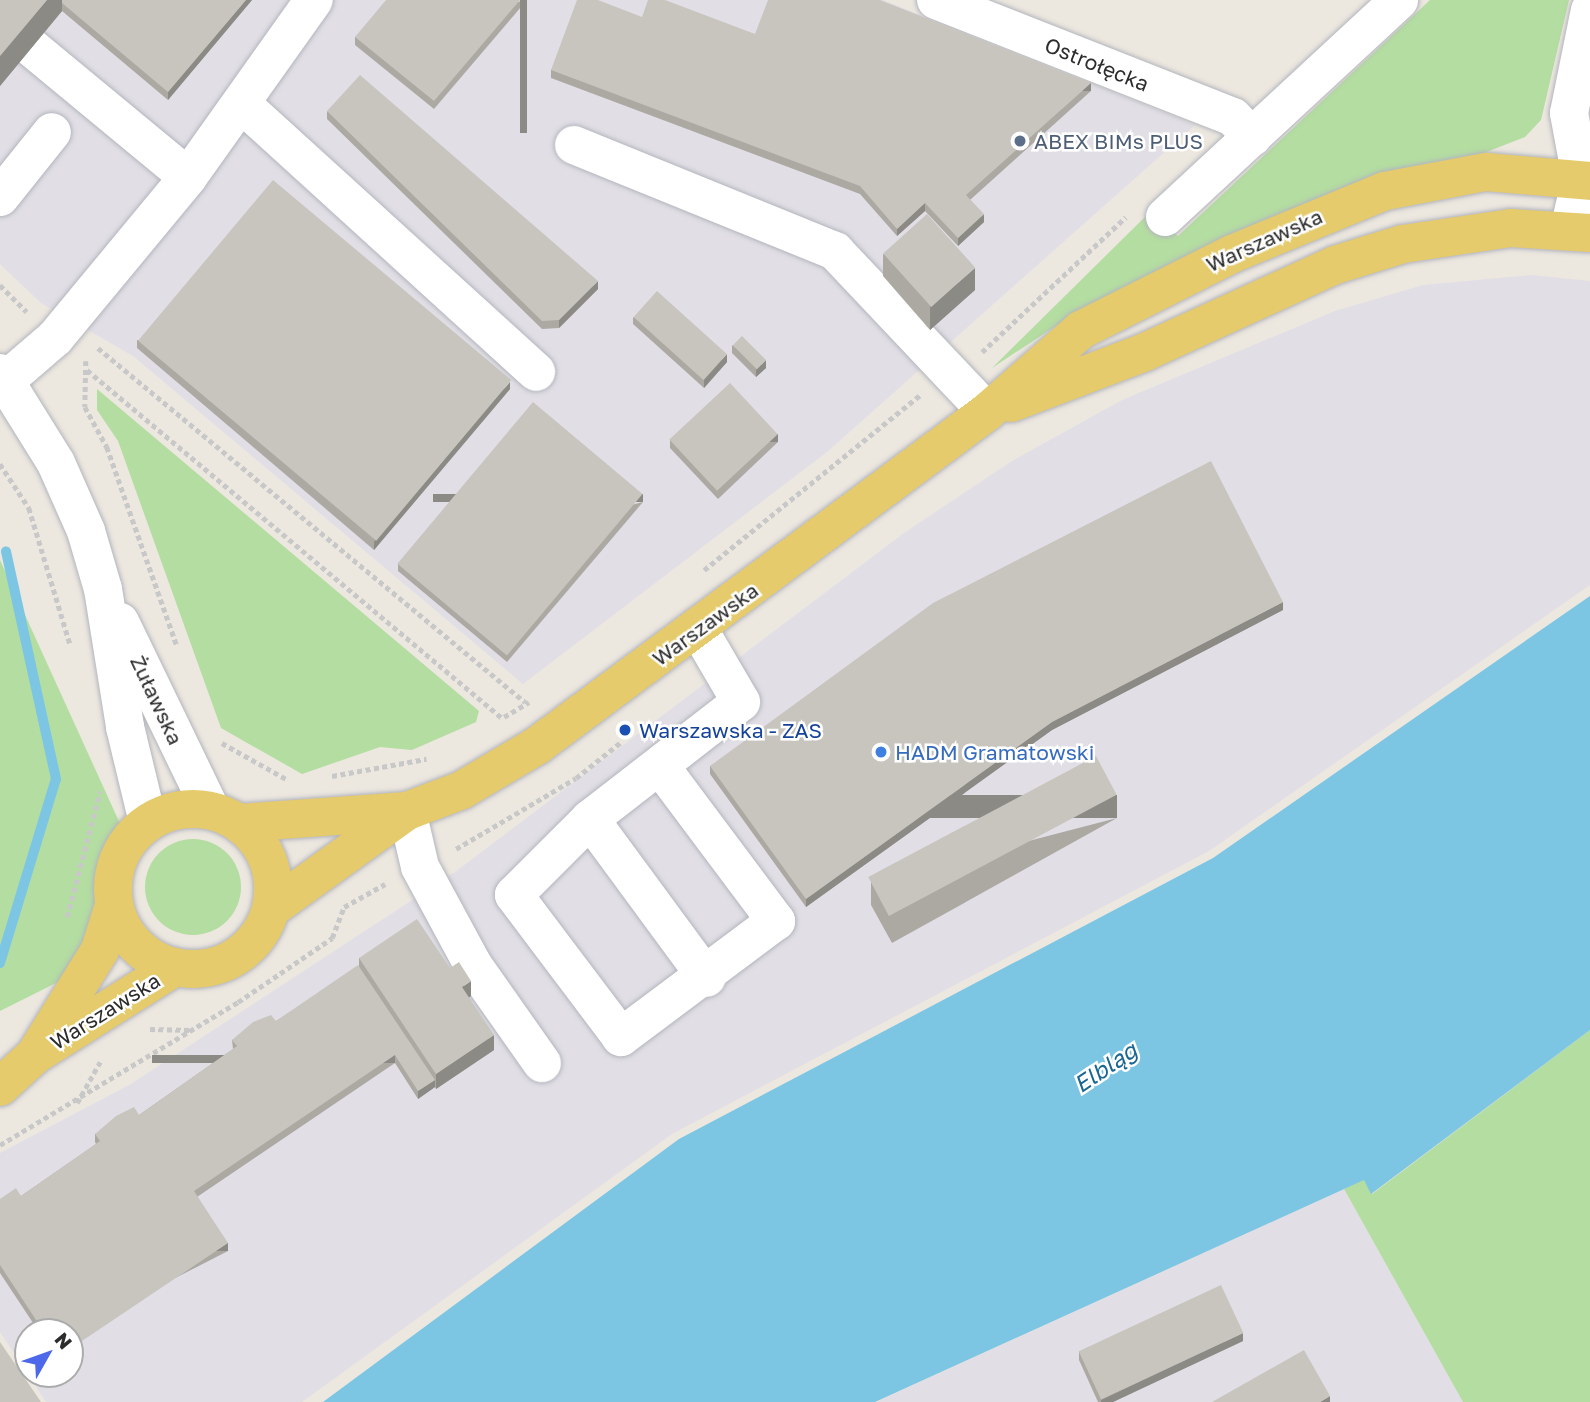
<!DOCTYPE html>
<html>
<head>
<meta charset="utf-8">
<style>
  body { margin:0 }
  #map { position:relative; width:1590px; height:1402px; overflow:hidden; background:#ece7df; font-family:"Golos Text",sans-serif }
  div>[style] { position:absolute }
  .industrial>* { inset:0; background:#e1dfe5 }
  .green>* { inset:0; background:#b4dda1 }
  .round { border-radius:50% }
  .water>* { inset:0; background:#7cc6e4 }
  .stream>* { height:10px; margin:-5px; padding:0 5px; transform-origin:5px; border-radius:5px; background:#7cc6e4 }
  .path>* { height:4.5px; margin-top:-2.25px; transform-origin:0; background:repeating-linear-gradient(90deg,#c8c8c8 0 5px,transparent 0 8.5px) }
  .roads { filter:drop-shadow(0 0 2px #b3b5be) drop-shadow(0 0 2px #b3b5be) }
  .minor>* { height:38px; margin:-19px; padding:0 19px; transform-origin:19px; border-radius:19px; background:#fff }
  .major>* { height:38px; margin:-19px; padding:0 19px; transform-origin:19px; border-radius:19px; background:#e5cb6c }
  .major>.ring { margin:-19px; padding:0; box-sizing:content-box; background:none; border:38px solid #e5cb6c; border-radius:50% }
  .wall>* { inset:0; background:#aca9a3 }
  .shaded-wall>* { inset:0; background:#8c8a85; transform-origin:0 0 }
  .building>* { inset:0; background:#c8c5be; transform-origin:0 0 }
  .dots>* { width:19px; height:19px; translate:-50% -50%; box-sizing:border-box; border:4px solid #fff; border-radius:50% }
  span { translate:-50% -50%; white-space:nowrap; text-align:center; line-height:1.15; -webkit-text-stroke:5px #fff; paint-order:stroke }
  .street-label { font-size:21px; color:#2c2c2c }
  .service-label { font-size:21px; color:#4e5e75 }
  .left { translate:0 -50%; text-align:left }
  .transit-label { font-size:21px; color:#164399 }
  .shop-label { font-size:21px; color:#366cbe }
  .water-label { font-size:23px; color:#1a6692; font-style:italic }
  .north { position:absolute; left:14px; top:1318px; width:70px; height:70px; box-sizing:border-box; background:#fff; border:2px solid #ababab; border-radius:50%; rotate:50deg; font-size:19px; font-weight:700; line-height:28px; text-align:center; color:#2c2c2c }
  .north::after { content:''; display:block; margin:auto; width:24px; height:32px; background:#4e68ea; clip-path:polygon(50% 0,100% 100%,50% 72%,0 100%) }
</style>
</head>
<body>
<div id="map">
  <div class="industrial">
    <i style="clip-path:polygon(0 0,883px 0,1195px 125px,827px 452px,523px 684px,133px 356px,41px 303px,0 264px)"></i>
    <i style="clip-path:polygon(evenodd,1532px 275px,1590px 281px,1590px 585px,1209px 851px,672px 1134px,302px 1402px,46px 1402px,0 1332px,0 1153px,131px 1084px,455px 872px,904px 533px,1012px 461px,1122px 400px,1335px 311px,1423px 285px,1532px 275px,28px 1332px,70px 1332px,70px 1374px,28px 1374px,28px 1332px)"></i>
    <i style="clip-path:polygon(1344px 1189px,1463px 1402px,876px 1402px)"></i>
  </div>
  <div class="green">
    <i style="clip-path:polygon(1430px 0,1569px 0,1541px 120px,1525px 137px,1080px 310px,992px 368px,1151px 211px,1178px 236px)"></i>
    <i style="clip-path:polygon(97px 389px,479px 711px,476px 722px,412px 750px,380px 747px,302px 774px,221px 728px,118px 441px,97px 410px)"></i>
    <i style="clip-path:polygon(0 560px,122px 828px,76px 973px,0 1011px)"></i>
    <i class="round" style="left:145px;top:839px;width:96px;height:96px"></i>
    <i style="clip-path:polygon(1590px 1030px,1590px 1402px,1463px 1402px,1344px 1189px,1365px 1179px,1372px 1194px)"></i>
  </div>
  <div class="water">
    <i style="clip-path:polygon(1590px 596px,1590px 1030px,1371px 1194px,1364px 1180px,875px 1402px,323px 1402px,679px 1139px,1213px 858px)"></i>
  </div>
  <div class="stream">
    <i style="left:0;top:963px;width:192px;rotate:-73.1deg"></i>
    <i style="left:56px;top:779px;width:233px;rotate:-102.4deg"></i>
  </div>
  <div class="path">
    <i style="left:0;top:285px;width:38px;rotate:45deg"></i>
    <i style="left:98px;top:348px;width:555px;rotate:39.66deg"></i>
    <i style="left:982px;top:352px;width:197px;rotate:-43.2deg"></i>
    <i style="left:86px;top:361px;width:46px;rotate:91.2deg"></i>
    <i style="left:85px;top:407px;width:46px;rotate:61.2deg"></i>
    <i style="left:107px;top:447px;width:211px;rotate:70.6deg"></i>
    <i style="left:87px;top:370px;width:542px;rotate:39.98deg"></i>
    <i style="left:0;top:464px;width:53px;rotate:56.6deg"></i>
    <i style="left:29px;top:508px;width:142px;rotate:73.2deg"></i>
    <i style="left:704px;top:570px;width:278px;rotate:-39deg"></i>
    <i style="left:504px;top:717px;width:29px;rotate:-31deg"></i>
    <i style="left:222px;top:743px;width:76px;rotate:29.3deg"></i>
    <i style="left:332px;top:776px;width:96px;rotate:-10.3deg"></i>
    <i style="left:456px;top:849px;width:139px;rotate:-30.6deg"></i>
    <i style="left:576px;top:778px;width:58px;rotate:-38.7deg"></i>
    <i style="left:67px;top:917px;width:130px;rotate:-75.3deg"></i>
    <i style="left:150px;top:1029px;width:41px;rotate:1.4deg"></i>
    <i style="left:77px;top:1103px;width:47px;rotate:-60.7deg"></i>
    <i style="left:0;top:1145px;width:278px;rotate:-31deg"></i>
    <i style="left:238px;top:1002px;width:114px;rotate:-34.2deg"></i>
    <i style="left:332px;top:938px;width:33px;rotate:-69deg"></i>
    <i style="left:344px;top:907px;width:47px;rotate:-29.3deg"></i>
  </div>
  <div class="roads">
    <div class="minor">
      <i style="left:936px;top:0;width:319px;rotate:21.5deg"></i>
      <i style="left:1233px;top:117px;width:28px;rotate:46deg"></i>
      <i style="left:32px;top:48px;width:202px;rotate:39.6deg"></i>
      <i style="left:244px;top:106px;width:395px;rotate:42.3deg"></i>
      <i style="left:574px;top:145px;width:282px;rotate:22.1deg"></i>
      <i style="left:835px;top:251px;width:221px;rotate:46.6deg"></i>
      <i style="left:0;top:197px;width:83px;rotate:-51.3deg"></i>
      <i style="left:1165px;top:217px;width:319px;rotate:-42.8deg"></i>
      <i style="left:1569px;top:230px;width:53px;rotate:-77deg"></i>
      <i style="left:1581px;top:178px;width:66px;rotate:-100.5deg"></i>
      <i style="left:1569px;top:113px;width:105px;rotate:-78.5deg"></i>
      <i style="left:0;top:373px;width:106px;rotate:58.1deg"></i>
      <i style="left:56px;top:463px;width:74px;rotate:66.2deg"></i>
      <i style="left:86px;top:531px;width:60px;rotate:73.7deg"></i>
      <i style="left:103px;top:589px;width:140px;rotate:80.9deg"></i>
      <i style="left:125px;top:727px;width:98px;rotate:76.4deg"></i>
      <i style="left:5px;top:381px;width:66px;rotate:-40.7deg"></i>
      <i style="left:55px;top:338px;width:209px;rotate:-50.4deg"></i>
      <i style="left:188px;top:177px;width:217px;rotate:-54.6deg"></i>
      <i style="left:120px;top:622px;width:209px;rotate:64.2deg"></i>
      <i style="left:660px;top:766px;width:194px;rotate:53.2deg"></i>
      <i style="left:776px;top:921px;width:194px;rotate:143.2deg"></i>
      <i style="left:621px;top:1037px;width:178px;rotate:-127deg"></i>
      <i style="left:514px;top:895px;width:107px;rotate:-45deg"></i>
      <i style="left:590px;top:819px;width:191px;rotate:-37.8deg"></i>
      <i style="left:741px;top:702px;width:83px;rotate:-120.3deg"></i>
      <i style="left:407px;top:811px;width:57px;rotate:76.9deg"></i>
      <i style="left:420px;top:867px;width:111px;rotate:61.6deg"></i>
      <i style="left:473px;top:965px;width:120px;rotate:54.9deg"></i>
      <i style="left:590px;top:819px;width:197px;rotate:53.7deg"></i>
    </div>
    <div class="major">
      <i style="left:1011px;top:403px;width:143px;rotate:-20.8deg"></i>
      <i style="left:1145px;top:352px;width:209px;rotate:-24.6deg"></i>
      <i style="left:1335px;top:265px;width:71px;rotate:-17.2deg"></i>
      <i style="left:1403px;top:244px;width:109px;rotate:-8.4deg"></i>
      <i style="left:1511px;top:228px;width:79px;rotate:3.6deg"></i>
      <i class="ring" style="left:113px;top:809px;width:122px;height:122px"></i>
      <i style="left:239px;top:823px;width:168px;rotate:-4.1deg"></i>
      <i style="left:272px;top:908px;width:166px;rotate:-35.7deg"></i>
      <i style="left:407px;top:811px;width:59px;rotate:-20.9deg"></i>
      <i style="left:462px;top:790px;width:88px;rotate:-30.6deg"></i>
      <i style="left:538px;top:745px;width:559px;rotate:-36.56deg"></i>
      <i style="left:987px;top:412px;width:125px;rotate:-41.1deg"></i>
      <i style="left:1081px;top:330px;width:169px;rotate:-26.7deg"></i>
      <i style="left:1232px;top:254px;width:165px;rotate:-22.4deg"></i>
      <i style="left:1385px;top:191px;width:103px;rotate:-10.7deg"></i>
      <i style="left:1486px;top:172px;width:104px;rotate:4.9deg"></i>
      <i style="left:38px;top:1050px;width:118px;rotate:-58.2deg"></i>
      <i style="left:100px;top:950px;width:47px;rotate:-72.7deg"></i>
      <i style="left:0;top:1087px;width:47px;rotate:-42.4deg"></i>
      <i style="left:35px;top:1055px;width:165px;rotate:-32.2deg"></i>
    </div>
  </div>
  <div class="wall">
    <i style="clip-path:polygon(0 0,252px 0,168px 100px,62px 11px,0 86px)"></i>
    <i style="clip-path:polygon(527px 0,434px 109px,355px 45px,355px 37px)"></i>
    <i style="clip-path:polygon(642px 17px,755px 34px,1091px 91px,970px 200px,984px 222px,958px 246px,925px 211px,897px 236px,860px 194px,551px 78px,551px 70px)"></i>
    <i style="clip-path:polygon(327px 111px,598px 289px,559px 328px,542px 329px,327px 119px)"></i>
    <i style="clip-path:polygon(883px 254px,975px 290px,930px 330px,883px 276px)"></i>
    <i style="clip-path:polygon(633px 317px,727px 362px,704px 388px,633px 324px)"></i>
    <i style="clip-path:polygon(137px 340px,510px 389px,374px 550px,137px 348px)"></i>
    <i style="clip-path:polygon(732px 345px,766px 368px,756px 377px,732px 353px)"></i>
    <i style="clip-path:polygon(670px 440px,778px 442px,718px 499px,670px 448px)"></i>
    <i style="clip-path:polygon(643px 502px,507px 662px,398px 571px,398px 564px)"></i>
    <i style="clip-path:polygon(1283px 610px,1052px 730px,806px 907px,710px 774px,710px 766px)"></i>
    <i style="clip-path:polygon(1117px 818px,892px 943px,871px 905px,871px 882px)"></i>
    <i style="clip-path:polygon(359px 958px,450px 968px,471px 996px,469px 997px,494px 1050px,436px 1089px,435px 1087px,418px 1099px,395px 1063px,197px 1197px,228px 1251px,70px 1332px,39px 1332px,0 1273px,0 1199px,21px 1196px,96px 1144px,95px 1142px,95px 1134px,139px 1115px,233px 1049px,232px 1040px,276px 1021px,359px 968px)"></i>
    <i style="clip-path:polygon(1243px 1341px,1113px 1402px,1098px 1402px,1079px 1360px,1079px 1352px)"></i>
  </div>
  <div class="shaded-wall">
    <i style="clip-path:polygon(47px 0,62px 0,62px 11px,0 86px,0 56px)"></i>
    <i style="clip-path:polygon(246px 0,252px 0,168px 100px,168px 92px)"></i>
    <i style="left:520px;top:0;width:7px;height:133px"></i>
    <i style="left:1091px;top:83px;width:8px;height:168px;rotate:90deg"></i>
    <i style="clip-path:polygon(925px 203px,925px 211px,897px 236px,897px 229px)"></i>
    <i style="clip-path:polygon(984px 214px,984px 222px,958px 246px,958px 238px)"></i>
    <i style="clip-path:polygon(975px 268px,975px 290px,930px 330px,930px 307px)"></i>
    <i style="clip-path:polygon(598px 281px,598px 289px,559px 328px,559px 320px)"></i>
    <i style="clip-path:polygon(727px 354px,727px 362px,704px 388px,704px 380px)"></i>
    <i style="clip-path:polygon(766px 360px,766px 368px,756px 377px,756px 370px)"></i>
    <i style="clip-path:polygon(510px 382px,510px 389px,374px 550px,374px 542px)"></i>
    <i style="left:778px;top:434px;width:8px;height:83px;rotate:90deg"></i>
    <i style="left:643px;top:494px;width:8px;height:210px;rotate:90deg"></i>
    <i style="clip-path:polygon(1283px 602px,1283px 610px,1052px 730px,806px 907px,806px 899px,1052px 722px)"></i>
    <i style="left:1117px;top:795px;width:23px;height:258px;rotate:90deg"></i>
    <i style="clip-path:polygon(471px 981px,471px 996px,462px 1002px,462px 987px)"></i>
    <i style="clip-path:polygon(494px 1035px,494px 1050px,436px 1089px,436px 1074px)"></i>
    <i style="left:395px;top:1055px;width:8px;height:243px;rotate:90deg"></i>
    <i style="clip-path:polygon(435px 1080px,435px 1087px,418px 1099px,418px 1091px)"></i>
    <i style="left:228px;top:1243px;width:8px;height:190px;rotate:90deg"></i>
    <i style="clip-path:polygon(1243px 1333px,1243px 1341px,1113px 1402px,1101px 1402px,1101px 1400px)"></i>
    <i style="clip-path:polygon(1330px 1396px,1330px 1402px,1320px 1402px)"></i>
  </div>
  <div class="building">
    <i style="clip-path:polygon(0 0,47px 0,0 56px)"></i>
    <i style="clip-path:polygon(62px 0,246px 0,168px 92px,62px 3px)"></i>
    <i style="clip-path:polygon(386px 0,520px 0,434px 101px,355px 37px)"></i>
    <i style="clip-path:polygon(577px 0,598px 0,642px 17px,648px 0,665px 0,755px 34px,768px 0,880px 0,1091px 83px,966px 195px,984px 214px,958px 238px,925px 203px,897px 229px,860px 186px,551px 70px)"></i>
    <i style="clip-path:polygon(360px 75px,598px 281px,559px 320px,542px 321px,327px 111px)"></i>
    <i style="left:273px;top:180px;width:311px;height:210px;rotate:40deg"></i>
    <i style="left:927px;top:214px;width:72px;height:59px;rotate:48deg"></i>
    <i style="left:657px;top:291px;width:94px;height:35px;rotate:42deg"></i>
    <i style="left:742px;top:336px;width:34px;height:13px;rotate:45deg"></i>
    <i style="left:730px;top:383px;width:70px;height:83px;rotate:47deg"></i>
    <i style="left:533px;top:402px;width:143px;height:211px;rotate:40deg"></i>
    <i style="clip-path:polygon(1211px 461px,1283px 602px,1052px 722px,806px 899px,710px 766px,933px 603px)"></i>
    <i style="left:1096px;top:756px;width:44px;height:258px;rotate:62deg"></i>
    <i style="clip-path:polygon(417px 919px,450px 968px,459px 962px,471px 981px,462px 987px,494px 1035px,436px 1074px,359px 958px)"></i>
    <i style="clip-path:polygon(358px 965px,435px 1080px,418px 1091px,395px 1055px,194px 1191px,228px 1243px,70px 1349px,70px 1332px,44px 1332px,0 1265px,0 1199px,16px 1188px,21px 1196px,100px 1141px,95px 1134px,116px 1116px,134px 1107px,139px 1115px,237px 1046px,232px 1040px,253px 1022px,271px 1015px,276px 1021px)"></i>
    <i style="left:1221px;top:1285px;width:53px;height:157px;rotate:65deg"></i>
    <i style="clip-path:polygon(0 1342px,41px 1402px,0 1402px)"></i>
    <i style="clip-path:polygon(1304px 1350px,1330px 1396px,1320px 1402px,1212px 1402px)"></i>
  </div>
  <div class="dots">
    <i style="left:1020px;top:141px;background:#5c6f8a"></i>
    <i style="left:625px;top:730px;background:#1a4fb4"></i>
    <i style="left:881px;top:752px;background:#3f7fe0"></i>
  </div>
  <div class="street-label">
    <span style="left:1097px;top:64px;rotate:22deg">Ostrołęcka</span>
    <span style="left:1264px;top:240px;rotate:-24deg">Warszawska</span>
    <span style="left:705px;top:624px;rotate:-36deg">Warszawska</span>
    <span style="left:157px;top:700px;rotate:65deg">Żuławska</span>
    <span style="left:105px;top:1011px;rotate:-32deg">Warszawska</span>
  </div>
  <div class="service-label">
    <span class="left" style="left:1034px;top:141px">ABEX BIMs PLUS</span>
  </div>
  <div class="transit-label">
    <span class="left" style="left:639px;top:730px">Warszawska - ZAS</span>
  </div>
  <div class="shop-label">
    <span class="left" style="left:895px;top:752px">HADM Gramatowski</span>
  </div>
  <div class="water-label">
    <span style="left:1105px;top:1067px;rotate:-34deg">Elbląg</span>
  </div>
  <div class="north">N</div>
</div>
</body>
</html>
